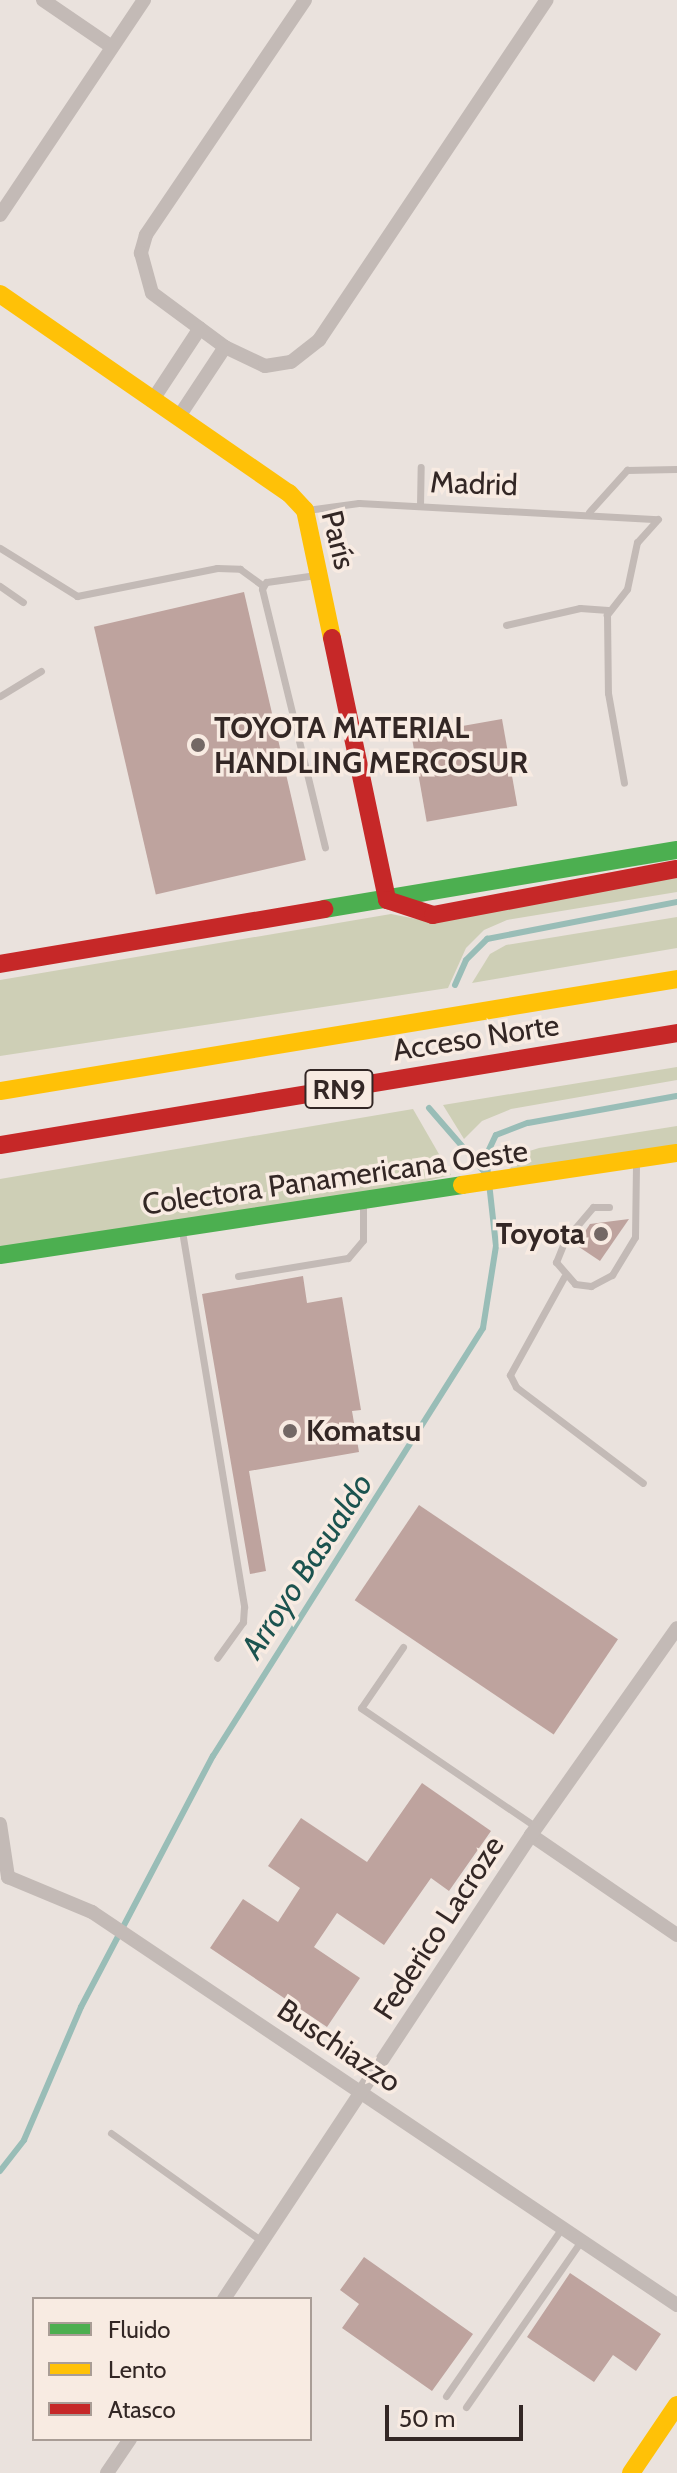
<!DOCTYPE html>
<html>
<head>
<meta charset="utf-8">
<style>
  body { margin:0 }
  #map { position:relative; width:677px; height:2473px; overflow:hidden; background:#eae2dd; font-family:Cabin,sans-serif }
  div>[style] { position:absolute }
  .green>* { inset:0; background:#cecfb6 }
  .stream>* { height:6px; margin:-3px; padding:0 3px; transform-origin:3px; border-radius:3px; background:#99bdb7 }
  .building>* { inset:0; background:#bea39e; transform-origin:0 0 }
  .lane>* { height:7px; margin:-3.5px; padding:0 3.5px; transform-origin:3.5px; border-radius:3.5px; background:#c3bab6 }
  .street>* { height:14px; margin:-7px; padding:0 7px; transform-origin:7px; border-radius:7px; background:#c3bab6 }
  .fast>* { height:18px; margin:-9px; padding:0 9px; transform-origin:9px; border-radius:9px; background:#4caf50 }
  .slow>* { height:18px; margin:-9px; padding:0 9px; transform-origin:9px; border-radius:9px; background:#ffc107 }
  .jam>* { height:18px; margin:-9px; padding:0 9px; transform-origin:9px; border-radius:9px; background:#c62828 }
  .dots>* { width:22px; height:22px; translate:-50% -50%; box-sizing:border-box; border:4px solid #f8ebe2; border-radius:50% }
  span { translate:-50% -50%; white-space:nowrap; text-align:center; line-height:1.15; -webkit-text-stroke:7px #f8ebe2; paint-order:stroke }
  .shield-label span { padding:2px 6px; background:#f8ebe2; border:2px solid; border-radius:6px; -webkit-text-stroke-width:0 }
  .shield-label { font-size:28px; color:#332725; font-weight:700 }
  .street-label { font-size:30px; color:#332725 }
  .poi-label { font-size:30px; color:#332725; font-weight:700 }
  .left { translate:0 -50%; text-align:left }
  .right { translate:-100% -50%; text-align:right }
  .water-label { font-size:32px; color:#1b534f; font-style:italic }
  .legend { position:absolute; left:32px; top:2297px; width:280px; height:144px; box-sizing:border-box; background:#f8ebe2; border:2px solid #a99d96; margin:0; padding:10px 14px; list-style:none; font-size:24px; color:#332725 }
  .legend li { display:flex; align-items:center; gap:16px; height:40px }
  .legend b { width:40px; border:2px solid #a99d96 }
  .scale { position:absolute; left:385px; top:2405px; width:138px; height:36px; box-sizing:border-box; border:4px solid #332725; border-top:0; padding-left:10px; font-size:24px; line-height:28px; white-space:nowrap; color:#332725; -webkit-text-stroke:6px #f8ebe2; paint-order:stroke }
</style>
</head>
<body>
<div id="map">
  <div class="green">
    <i style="clip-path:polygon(677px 874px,677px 892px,507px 920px,484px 930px,466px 948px,448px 988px,0 1056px,0 980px,391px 914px,422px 920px)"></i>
    <i style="clip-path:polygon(677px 917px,677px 948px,472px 983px,490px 954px,506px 945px)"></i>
    <i style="clip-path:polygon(677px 1067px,677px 1080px,511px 1109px,482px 1121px,464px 1139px,443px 1105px)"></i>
    <i style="clip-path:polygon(413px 1109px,451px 1175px,371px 1195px,0 1250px,0 1179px)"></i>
    <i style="clip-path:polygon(677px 1126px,677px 1146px,507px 1175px,517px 1155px,539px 1148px)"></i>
  </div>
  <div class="stream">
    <i style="left:455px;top:985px;width:27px;rotate:-66deg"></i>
    <i style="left:466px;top:960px;width:30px;rotate:-45deg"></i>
    <i style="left:487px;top:939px;width:194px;rotate:-11deg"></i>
    <i style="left:429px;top:1108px;width:89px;rotate:49.1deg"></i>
    <i style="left:0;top:2171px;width:39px;rotate:-52deg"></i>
    <i style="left:24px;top:2140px;width:145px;rotate:-66.8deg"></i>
    <i style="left:81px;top:2007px;width:284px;rotate:-62.3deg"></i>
    <i style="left:213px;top:1756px;width:506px;rotate:-57.75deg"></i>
    <i style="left:483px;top:1328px;width:83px;rotate:-81deg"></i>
    <i style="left:496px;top:1246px;width:91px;rotate:-96.3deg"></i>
    <i style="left:486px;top:1156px;width:23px;rotate:-65deg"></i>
    <i style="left:496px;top:1135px;width:34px;rotate:-21deg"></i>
    <i style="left:528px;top:1123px;width:151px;rotate:-10.3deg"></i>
  </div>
  <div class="building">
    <i style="left:244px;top:592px;width:275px;height:154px;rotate:77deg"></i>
    <i style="left:502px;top:719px;width:88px;height:92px;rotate:80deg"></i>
    <i style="clip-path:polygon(629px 1219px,600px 1261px,576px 1245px,590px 1224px)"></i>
    <i style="clip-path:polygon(303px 1276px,307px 1303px,342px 1297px,361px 1410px,352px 1411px,359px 1452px,249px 1471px,266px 1571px,250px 1574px,202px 1294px)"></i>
    <i style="left:419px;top:1505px;width:240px;height:115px;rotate:34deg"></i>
    <i style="clip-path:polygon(422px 1783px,491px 1831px,449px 1891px,431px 1878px,384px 1945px,337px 1913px,314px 1947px,360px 1978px,327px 2027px,210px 1948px,243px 1899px,278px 1922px,300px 1888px,268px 1866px,301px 1818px,367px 1862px)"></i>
    <i style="clip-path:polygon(364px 2257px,473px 2334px,432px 2391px,342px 2328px,359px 2304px,340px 2290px)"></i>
    <i style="clip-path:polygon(570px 2273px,661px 2334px,636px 2371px,613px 2355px,594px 2382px,527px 2337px)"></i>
  </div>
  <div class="lane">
    <i style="left:420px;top:506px;width:39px;rotate:-89deg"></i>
    <i style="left:307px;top:510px;width:52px;rotate:-7.7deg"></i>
    <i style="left:359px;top:503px;width:299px;rotate:3.1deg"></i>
    <i style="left:658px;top:519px;width:31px;rotate:132deg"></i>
    <i style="left:637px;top:542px;width:48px;rotate:102deg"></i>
    <i style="left:627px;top:589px;width:33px;rotate:128deg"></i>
    <i style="left:607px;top:615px;width:78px;rotate:89.3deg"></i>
    <i style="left:608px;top:693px;width:91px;rotate:79.9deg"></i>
    <i style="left:589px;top:512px;width:57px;rotate:-47.9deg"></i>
    <i style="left:627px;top:470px;width:50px;rotate:-1.1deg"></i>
    <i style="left:0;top:548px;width:91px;rotate:31.9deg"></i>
    <i style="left:77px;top:596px;width:143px;rotate:-11.3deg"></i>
    <i style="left:217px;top:568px;width:23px;rotate:2deg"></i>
    <i style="left:240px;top:569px;width:27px;rotate:36deg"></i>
    <i style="left:316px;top:575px;width:50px;rotate:172deg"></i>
    <i style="left:266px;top:582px;width:8px;rotate:120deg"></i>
    <i style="left:262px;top:589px;width:266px;rotate:76.3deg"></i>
    <i style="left:0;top:586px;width:28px;rotate:35deg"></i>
    <i style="left:506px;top:625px;width:76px;rotate:-12.9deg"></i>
    <i style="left:580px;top:608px;width:28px;rotate:4deg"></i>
    <i style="left:0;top:696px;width:48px;rotate:-31.4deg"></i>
    <i style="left:609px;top:1207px;width:16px;rotate:180deg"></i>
    <i style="left:593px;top:1207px;width:43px;rotate:130.3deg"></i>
    <i style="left:565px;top:1240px;width:24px;rotate:112deg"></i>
    <i style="left:556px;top:1262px;width:29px;rotate:49deg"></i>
    <i style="left:575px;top:1284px;width:16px;rotate:7deg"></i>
    <i style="left:591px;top:1286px;width:24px;rotate:-28deg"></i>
    <i style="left:612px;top:1275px;width:44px;rotate:-58.8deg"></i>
    <i style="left:635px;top:1237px;width:75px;rotate:-89.2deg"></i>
    <i style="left:182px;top:1231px;width:381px;rotate:80.6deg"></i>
    <i style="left:244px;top:1607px;width:15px;rotate:94deg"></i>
    <i style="left:243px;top:1622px;width:44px;rotate:125.8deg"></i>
    <i style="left:238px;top:1276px;width:111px;rotate:-9.3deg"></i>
    <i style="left:348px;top:1258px;width:23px;rotate:-50deg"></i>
    <i style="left:363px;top:1240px;width:36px;rotate:-90deg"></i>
    <i style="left:564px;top:1277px;width:112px;rotate:118.9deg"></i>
    <i style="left:510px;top:1375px;width:13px;rotate:63deg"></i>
    <i style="left:516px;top:1387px;width:159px;rotate:37.1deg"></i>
    <i style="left:403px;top:1647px;width:74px;rotate:124.5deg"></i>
    <i style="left:361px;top:1708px;width:212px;rotate:34.2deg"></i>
    <i style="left:111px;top:2133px;width:186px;rotate:35.6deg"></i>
    <i style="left:446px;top:2396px;width:204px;rotate:-55.4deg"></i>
    <i style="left:466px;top:2407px;width:202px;rotate:-55.3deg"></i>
  </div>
  <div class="street">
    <i style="left:43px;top:0;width:83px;rotate:34.3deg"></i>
    <i style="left:305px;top:0;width:284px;rotate:124.1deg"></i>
    <i style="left:146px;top:235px;width:19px;rotate:106deg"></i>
    <i style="left:141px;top:253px;width:41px;rotate:74.6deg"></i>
    <i style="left:152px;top:293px;width:91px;rotate:36.5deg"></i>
    <i style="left:225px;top:347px;width:44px;rotate:25.4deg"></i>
    <i style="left:265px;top:366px;width:26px;rotate:-9deg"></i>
    <i style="left:291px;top:362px;width:36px;rotate:-38deg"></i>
    <i style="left:319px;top:340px;width:409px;rotate:-56.2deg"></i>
    <i style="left:0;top:215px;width:259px;rotate:-56.2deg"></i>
    <i style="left:152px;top:401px;width:87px;rotate:-56.7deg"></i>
    <i style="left:178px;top:418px;width:85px;rotate:-56.5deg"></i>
    <i style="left:0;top:1824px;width:54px;rotate:81.4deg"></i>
    <i style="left:8px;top:1877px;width:91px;rotate:22.6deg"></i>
    <i style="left:92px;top:1912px;width:705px;rotate:33.89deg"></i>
    <i style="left:531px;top:1835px;width:177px;rotate:34.4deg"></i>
    <i style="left:224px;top:2299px;width:556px;rotate:-56.51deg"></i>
    <i style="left:531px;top:1835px;width:253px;rotate:-54.8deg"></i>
    <i style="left:107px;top:2473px;width:41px;rotate:-55.9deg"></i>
  </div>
  <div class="fast">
    <i style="left:324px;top:909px;width:358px;rotate:-9.5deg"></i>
    <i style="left:0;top:1255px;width:467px;rotate:-8.6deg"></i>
  </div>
  <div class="slow">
    <i style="left:0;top:294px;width:351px;rotate:34.6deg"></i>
    <i style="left:289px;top:493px;width:23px;rotate:47deg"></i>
    <i style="left:305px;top:510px;width:131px;rotate:78.1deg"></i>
    <i style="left:0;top:1091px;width:686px;rotate:-9.39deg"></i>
    <i style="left:462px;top:1185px;width:217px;rotate:-8.5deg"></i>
    <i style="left:631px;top:2473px;width:82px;rotate:-55.9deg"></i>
  </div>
  <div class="jam">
    <i style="left:332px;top:638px;width:268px;rotate:78.1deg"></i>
    <i style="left:387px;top:900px;width:48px;rotate:18.1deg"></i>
    <i style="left:433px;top:915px;width:248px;rotate:-10.7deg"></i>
    <i style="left:0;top:964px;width:329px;rotate:-9.6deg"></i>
    <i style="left:0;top:1145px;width:686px;rotate:-9.39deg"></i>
  </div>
  <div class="dots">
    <i style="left:198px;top:745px;background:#736865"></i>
    <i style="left:601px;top:1234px;background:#736865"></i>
    <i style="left:290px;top:1431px;background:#736865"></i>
  </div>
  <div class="shield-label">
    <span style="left:339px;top:1089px">RN9</span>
  </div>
  <div class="street-label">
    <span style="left:474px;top:484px;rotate:2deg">Madrid</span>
    <span style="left:338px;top:540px;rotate:76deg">París</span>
    <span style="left:476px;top:1038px;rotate:-9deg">Acceso Norte</span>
    <span style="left:335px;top:1178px;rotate:-8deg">Colectora Panamericana Oeste</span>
    <span style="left:439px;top:1928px;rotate:-57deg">Federico Lacroze</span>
    <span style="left:339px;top:2046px;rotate:34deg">Buschiazzo</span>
  </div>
  <div class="poi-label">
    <span class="left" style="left:214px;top:745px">TOYOTA MATERIAL<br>HANDLING MERCOSUR</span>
    <span class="right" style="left:585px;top:1234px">Toyota</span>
    <span class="left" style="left:306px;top:1431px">Komatsu</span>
  </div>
  <div class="water-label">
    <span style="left:307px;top:1566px;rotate:-57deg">Arroyo Basualdo</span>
  </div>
  <ul class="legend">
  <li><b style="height:10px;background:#4caf50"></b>Fluido</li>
  <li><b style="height:10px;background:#ffc107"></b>Lento</li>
  <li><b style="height:10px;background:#c62828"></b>Atasco</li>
  </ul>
  <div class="scale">50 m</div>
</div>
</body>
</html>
